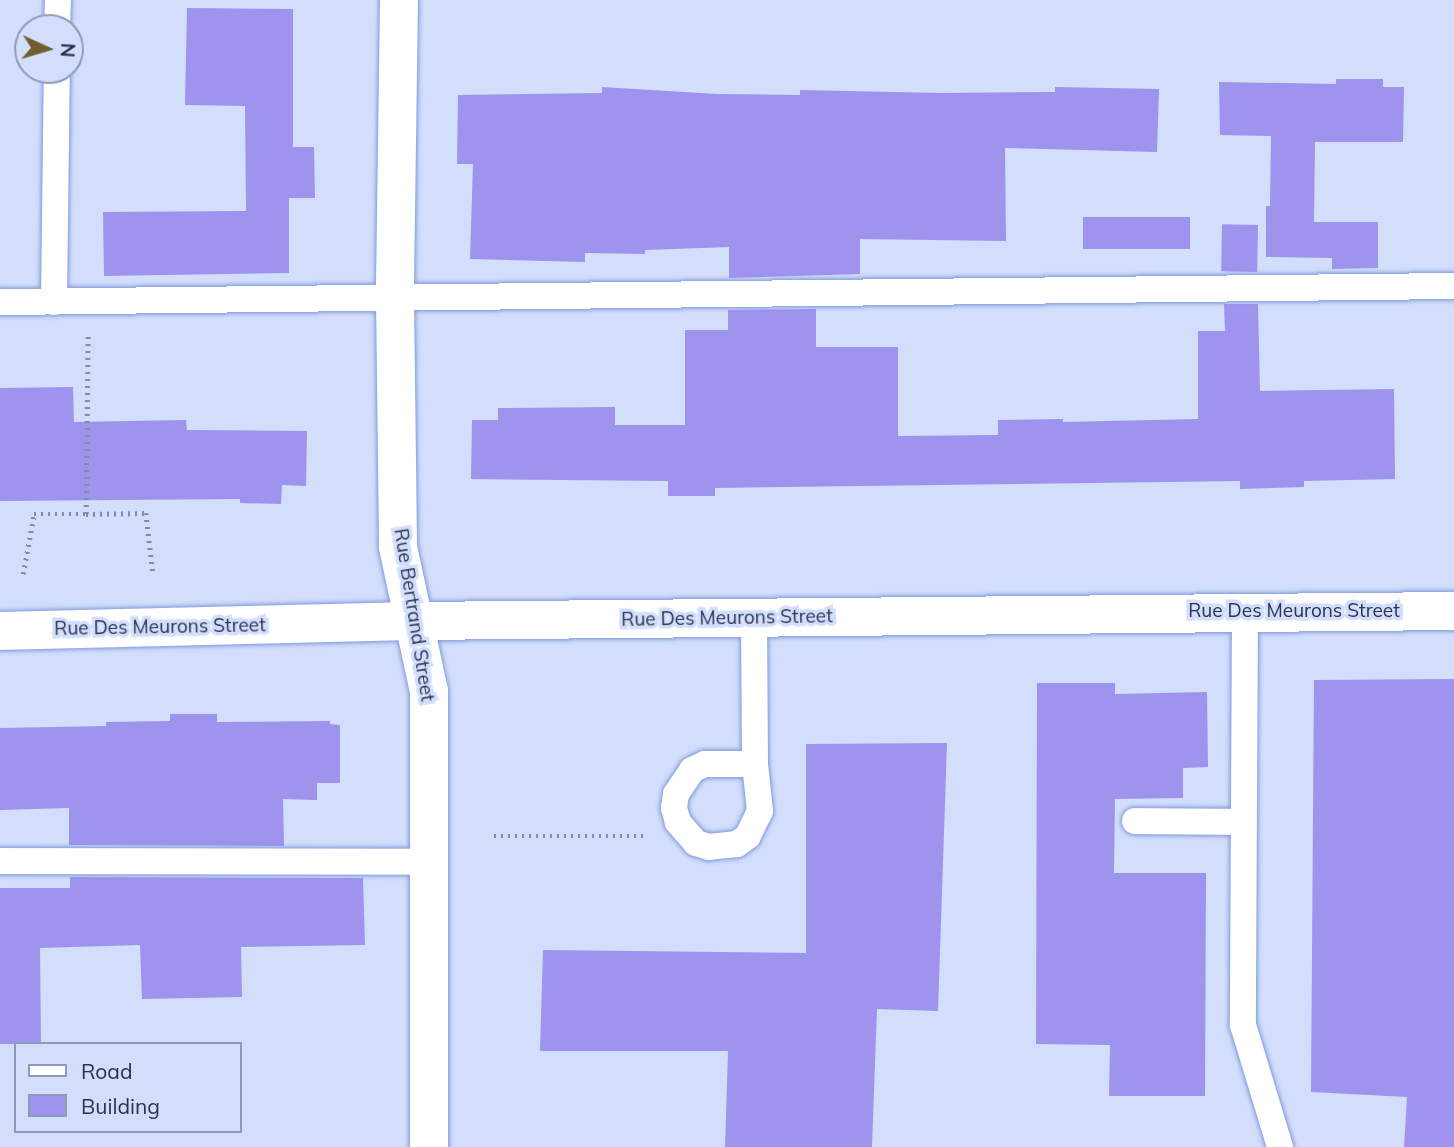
<!DOCTYPE html>
<html>
<head>
<meta charset="utf-8">
<style>
  body { margin:0 }
  #map { position:relative; width:1454px; height:1147px; overflow:hidden; background:#d2defb; font-family:Mulish,sans-serif }
  div>[style] { position:absolute }
  .building>* { inset:0; background:#9e93ed; transform-origin:0 0 }
  .path>* { height:4.5px; margin-top:-2.25px; transform-origin:0; background:repeating-linear-gradient(90deg,#818ca9 0 2px,transparent 0 7px) }
  .roads { filter:drop-shadow(0 0 2px #819ade) drop-shadow(0 0 2px #819ade) }
  .service>* { height:26px; margin:-13px; padding:0 13px; transform-origin:13px; border-radius:13px; background:#fff }
  .minor>* { height:38px; margin:-19px; padding:0 19px; transform-origin:19px; border-radius:19px; background:#fff }
  .tertiary>* { height:38px; margin:-19px; padding:0 19px; transform-origin:19px; border-radius:19px; background:#fff }
  span { translate:-50% -50%; white-space:nowrap; text-align:center; line-height:1.15; -webkit-text-stroke:7px #d2defb; paint-order:stroke }
  .street-label { font-size:19px; color:#2a3450 }
  .legend { position:absolute; left:14px; top:1042px; width:228px; height:91px; box-sizing:border-box; background:#d2defb; border:2px solid #8f9ab7; margin:0; padding:9px 12px; list-style:none; font-size:21px; color:#2a3450 }
  .legend li { display:flex; align-items:center; gap:14px; height:35px }
  .legend b { width:35px; border:2px solid #8f9ab7 }
  .north { position:absolute; left:14px; top:14px; width:70px; height:70px; box-sizing:border-box; background:#d2defb; border:2px solid #8f9ab7; border-radius:50%; rotate:94deg; font-size:19px; font-weight:700; line-height:28px; text-align:center; color:#2a3450 }
  .north::after { content:''; display:block; margin:auto; width:24px; height:32px; background:#715e2c; clip-path:polygon(50% 0,100% 100%,50% 72%,0 100%) }
</style>
</head>
<body>
<div id="map">
  <div class="building">
    <i style="clip-path:polygon(187px 8px,293px 9px,293px 147px,314px 147px,315px 198px,289px 198px,289px 273px,104px 276px,103px 212px,246px 211px,245px 106px,185px 105px)"></i>
    <i style="clip-path:polygon(1336px 79px,1383px 79px,1383px 87px,1404px 87px,1403px 142px,1315px 142px,1314px 222px,1378px 222px,1378px 268px,1332px 269px,1332px 258px,1266px 257px,1266px 206px,1270px 206px,1271px 136px,1220px 135px,1219px 82px,1336px 84px)"></i>
    <i style="clip-path:polygon(602px 87px,717px 94px,800px 95px,800px 90px,941px 93px,1055px 92px,1055px 87px,1159px 89px,1157px 152px,1005px 148px,1006px 241px,860px 239px,860px 274px,729px 278px,729px 247px,645px 250px,645px 254px,585px 253px,585px 262px,470px 259px,473px 164px,457px 164px,458px 95px,602px 93px)"></i>
    <i style="left:1190px;top:217px;width:32px;height:107px;rotate:90deg"></i>
    <i style="left:1258px;top:225px;width:47px;height:36px;rotate:91deg"></i>
    <i style="clip-path:polygon(1224px 304px,1258px 304px,1260px 391px,1394px 389px,1395px 479px,1304px 481px,1304px 487px,1240px 489px,1240px 481px,715px 488px,715px 496px,668px 496px,668px 481px,471px 479px,472px 420px,498px 420px,498px 408px,615px 407px,615px 425px,685px 425px,685px 330px,728px 330px,728px 310px,816px 309px,816px 347px,898px 347px,898px 436px,998px 435px,998px 420px,1063px 419px,1063px 422px,1198px 419px,1198px 331px,1225px 331px)"></i>
    <i style="clip-path:polygon(73px 387px,74px 422px,186px 420px,187px 430px,307px 431px,306px 486px,282px 485px,281px 504px,240px 503px,240px 499px,0 501px,0 388px)"></i>
    <i style="clip-path:polygon(1454px 679px,1454px 1147px,1404px 1147px,1407px 1097px,1311px 1092px,1314px 680px)"></i>
    <i style="clip-path:polygon(1037px 683px,1115px 683px,1115px 694px,1207px 692px,1208px 767px,1183px 768px,1183px 798px,1115px 799px,1114px 873px,1206px 873px,1205px 1096px,1109px 1096px,1110px 1045px,1036px 1044px)"></i>
    <i style="clip-path:polygon(170px 714px,217px 714px,217px 722px,330px 721px,330px 724px,340px 725px,340px 783px,317px 783px,317px 800px,283px 799px,284px 846px,69px 845px,69px 808px,0 810px,0 728px,106px 726px,106px 722px,170px 721px)"></i>
    <i style="clip-path:polygon(947px 743px,938px 1011px,877px 1009px,872px 1147px,725px 1147px,728px 1051px,540px 1051px,543px 950px,806px 953px,806px 744px)"></i>
    <i style="clip-path:polygon(70px 877px,363px 878px,365px 945px,241px 947px,242px 997px,142px 999px,140px 945px,40px 948px,41px 1044px,0 1044px,0 888px,70px 888px)"></i>
  </div>
  <div class="path">
    <i style="left:86px;top:514px;width:178px;rotate:-89.4deg"></i>
    <i style="left:23px;top:574px;width:61px;rotate:-79.6deg"></i>
    <i style="left:34px;top:514px;width:52px"></i>
    <i style="left:86px;top:514px;width:60px;rotate:-1deg"></i>
    <i style="left:146px;top:513px;width:60px;rotate:83.3deg"></i>
    <i style="left:494px;top:836px;width:149px"></i>
  </div>
  <div class="roads">
    <div class="service">
      <i style="left:57px;top:28px;width:28px;rotate:-88deg"></i>
      <i style="left:0;top:302px;width:1454px;rotate:-0.63deg"></i>
      <i style="left:54px;top:302px;width:232px;rotate:-89.3deg"></i>
      <i style="left:1245px;top:611px;width:414px;rotate:90.3deg"></i>
      <i style="left:1243px;top:1025px;width:127px;rotate:73.1deg"></i>
      <i style="left:754px;top:618px;width:146px;rotate:89.6deg"></i>
      <i style="left:705px;top:764px;width:50px"></i>
      <i style="left:755px;top:764px;width:47px;rotate:83.9deg"></i>
      <i style="left:760px;top:811px;width:28px;rotate:116deg"></i>
      <i style="left:748px;top:836px;width:14px;rotate:144deg"></i>
      <i style="left:737px;top:844px;width:28px;rotate:174deg"></i>
      <i style="left:709px;top:847px;width:14px;rotate:-163deg"></i>
      <i style="left:696px;top:843px;width:28px;rotate:-131deg"></i>
      <i style="left:678px;top:822px;width:15px;rotate:-106deg"></i>
      <i style="left:674px;top:808px;width:14px;rotate:-82deg"></i>
      <i style="left:676px;top:794px;width:29px;rotate:-56deg"></i>
      <i style="left:692px;top:770px;width:14px;rotate:-25deg"></i>
      <i style="left:1135px;top:821px;width:108px;rotate:0.5deg"></i>
      <i style="left:0;top:861px;width:429px;rotate:0.1deg"></i>
    </div>
    <div class="minor">
      <i style="left:399px;top:0;width:297px;rotate:90.8deg"></i>
      <i style="left:395px;top:297px;width:250px;rotate:89.3deg"></i>
      <i style="left:398px;top:547px;width:147px;rotate:77.9deg"></i>
      <i style="left:429px;top:691px;width:456px;rotate:90deg"></i>
    </div>
    <div class="tertiary">
      <i style="left:0;top:631px;width:414px;rotate:-1.4deg"></i>
      <i style="left:414px;top:621px;width:1040px;rotate:-0.55deg"></i>
    </div>
  </div>
  <div class="street-label">
    <span style="left:1294px;top:611px">Rue Des Meurons Street</span>
    <span style="left:414px;top:615px;rotate:81deg">Rue Bertrand Street</span>
    <span style="left:727px;top:618px;rotate:-1deg">Rue Des Meurons Street</span>
    <span style="left:160px;top:627px;rotate:-1deg">Rue Des Meurons Street</span>
  </div>
  <ul class="legend">
  <li><b style="height:9px;background:#fff"></b>Road</li>
  <li><b style="height:19px;background:#9e93ed"></b>Building</li>
  </ul>
  <div class="north">N</div>
</div>
</body>
</html>
